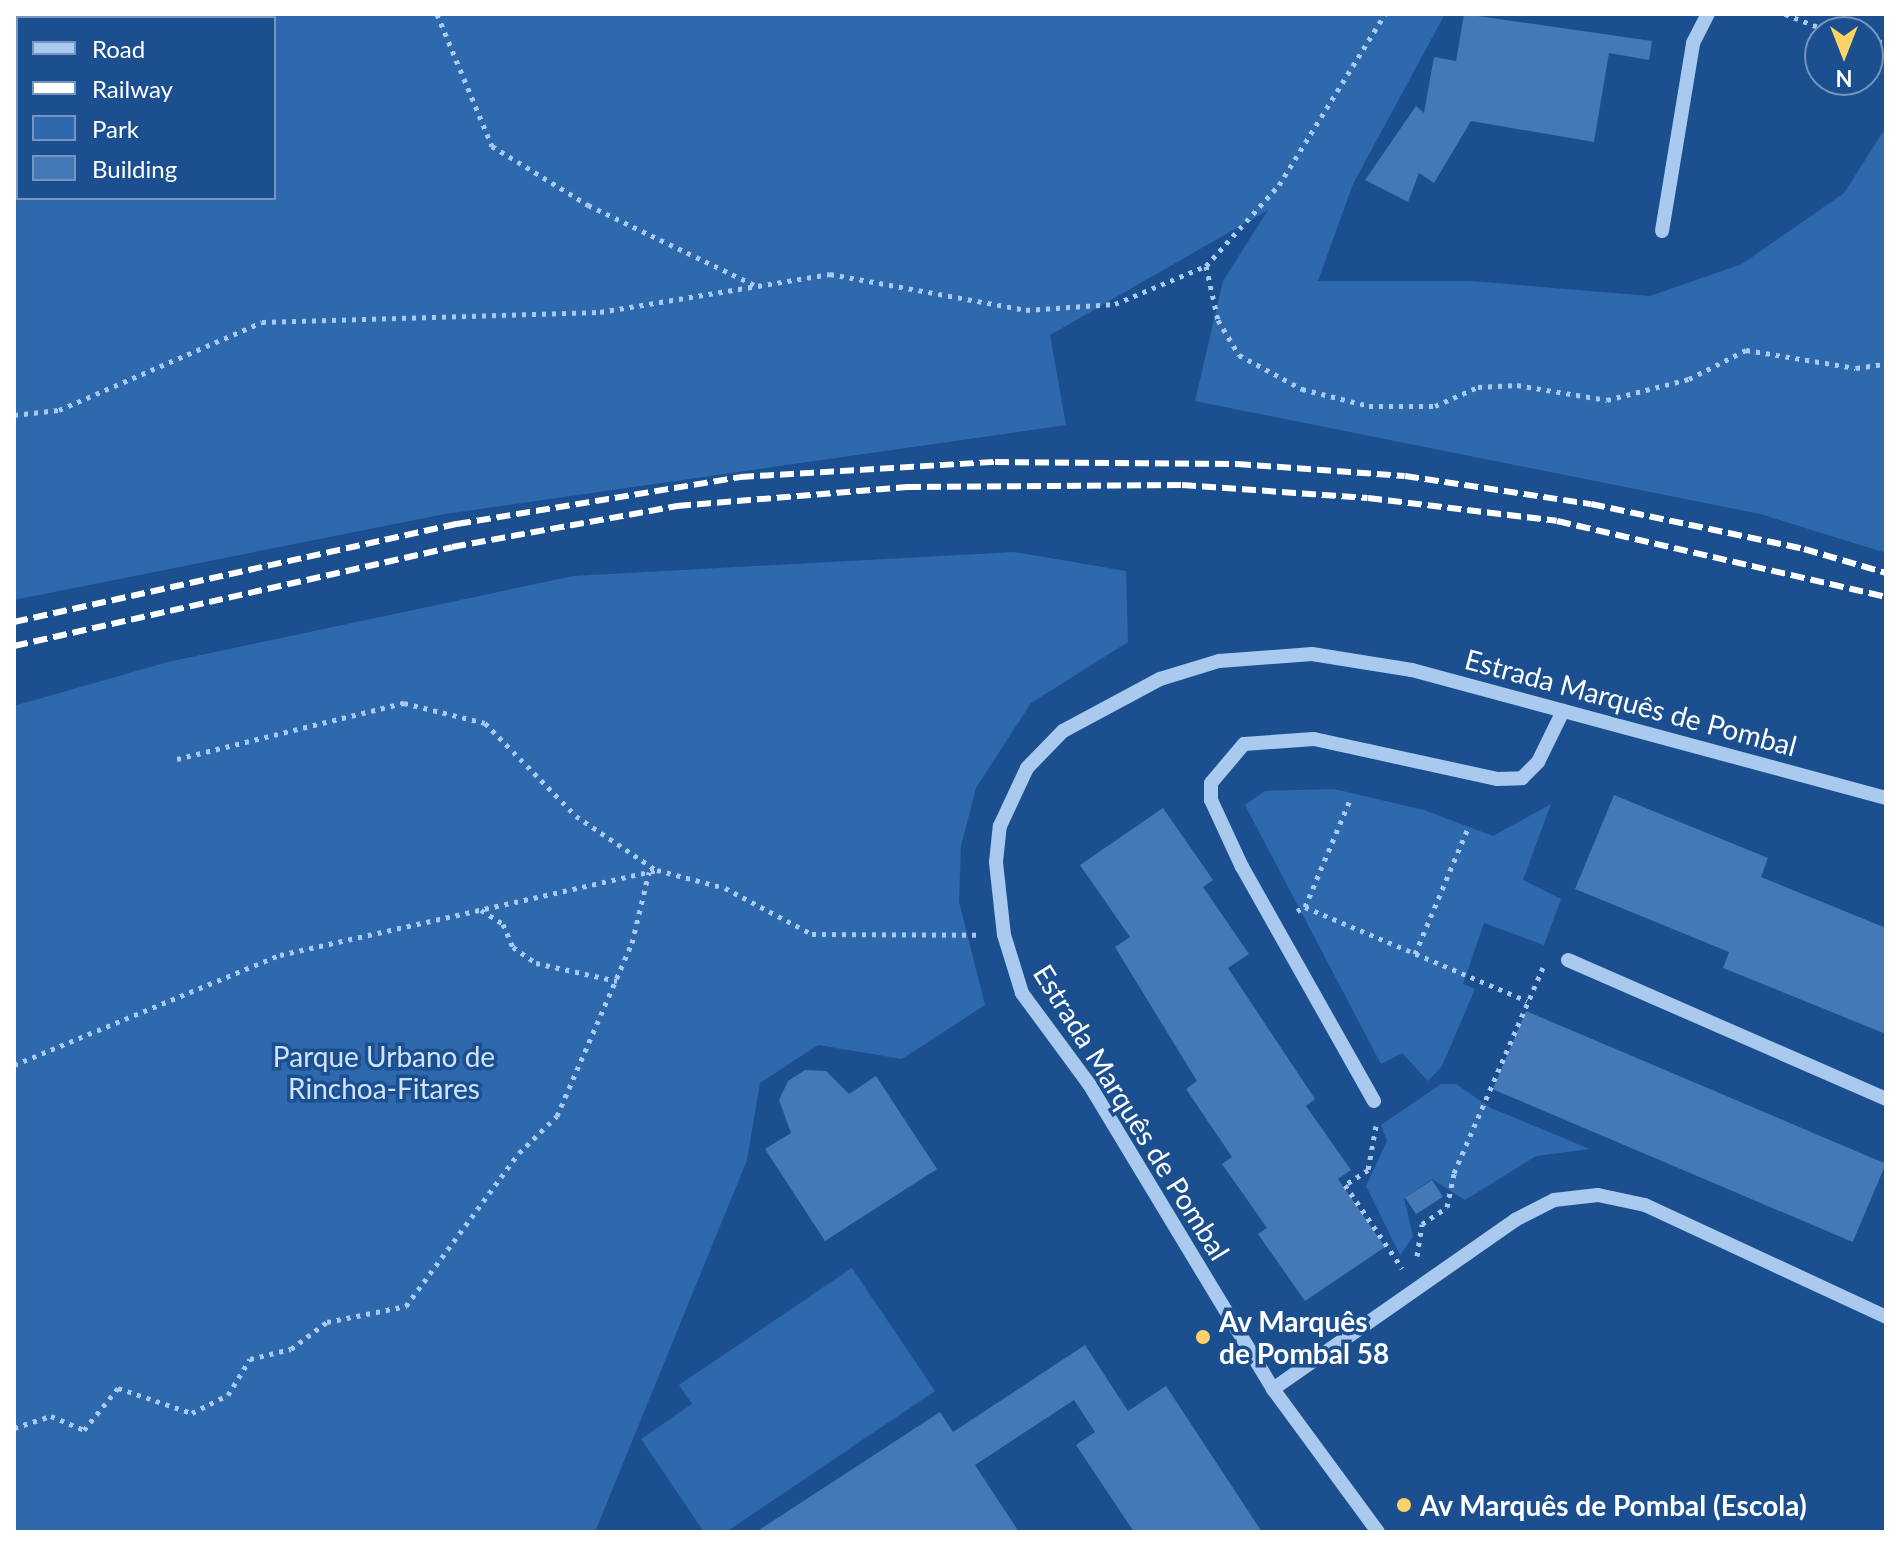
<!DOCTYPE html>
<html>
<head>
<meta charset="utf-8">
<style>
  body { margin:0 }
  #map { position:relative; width:1900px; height:1546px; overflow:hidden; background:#1b4f8f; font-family:Lato,sans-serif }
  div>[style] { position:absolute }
  .green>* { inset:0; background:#2e69ad }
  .building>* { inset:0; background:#4478b7; transform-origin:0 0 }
  .path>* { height:5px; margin-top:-2.5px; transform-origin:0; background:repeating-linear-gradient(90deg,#a9c9ee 0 4px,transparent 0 10px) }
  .minor>* { height:14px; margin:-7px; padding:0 7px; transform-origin:7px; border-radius:7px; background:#a9c9ee }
  .rail>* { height:6px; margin-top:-3px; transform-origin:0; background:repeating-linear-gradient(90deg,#fff 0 14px,transparent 0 20px) }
  .dots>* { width:22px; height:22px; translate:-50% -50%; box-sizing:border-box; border:4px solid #1b4f8f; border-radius:50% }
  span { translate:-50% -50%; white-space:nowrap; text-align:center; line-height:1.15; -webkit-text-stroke:7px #1b4f8f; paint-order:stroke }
  .street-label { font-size:28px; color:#fff }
  .park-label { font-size:28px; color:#cfe3fa }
  .poi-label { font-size:28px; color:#fff; font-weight:700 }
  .left { translate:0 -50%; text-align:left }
  .frame { position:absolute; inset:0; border:16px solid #fff; pointer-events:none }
  .legend { position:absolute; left:16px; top:16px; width:260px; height:184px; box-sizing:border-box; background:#1b4f8f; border:2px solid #7695bc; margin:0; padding:10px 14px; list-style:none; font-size:24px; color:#fff }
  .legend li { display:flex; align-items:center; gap:16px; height:40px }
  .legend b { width:40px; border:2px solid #7695bc }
  .north { position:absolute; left:1804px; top:16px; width:80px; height:80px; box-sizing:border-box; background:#1b4f8f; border:2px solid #7695bc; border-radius:50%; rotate:180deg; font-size:22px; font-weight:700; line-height:32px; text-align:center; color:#fff }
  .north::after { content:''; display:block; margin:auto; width:28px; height:36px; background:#ffd166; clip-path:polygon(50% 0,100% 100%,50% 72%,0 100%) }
</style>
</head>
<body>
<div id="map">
  <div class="green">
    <i style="clip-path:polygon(evenodd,14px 14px,1445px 14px,1353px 184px,1318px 281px,1471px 281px,1650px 296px,1742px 264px,1844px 193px,1886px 127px,1886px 553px,1760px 514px,1195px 401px,1223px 281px,1268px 210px,1050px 335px,1066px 425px,445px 514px,14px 600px,14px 14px,18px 18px,274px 18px,274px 198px,18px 198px,18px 18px)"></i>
    <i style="clip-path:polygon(1014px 552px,1126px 571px,1128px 642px,1031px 703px,976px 788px,961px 846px,959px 902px,985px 1005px,902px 1059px,818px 1045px,760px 1083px,747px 1160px,595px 1532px,14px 1532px,14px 706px,168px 662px,573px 576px)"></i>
    <i style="clip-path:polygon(1334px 789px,1424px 810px,1493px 836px,1551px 804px,1523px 880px,1561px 899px,1544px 945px,1484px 923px,1463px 984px,1475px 989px,1442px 1066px,1428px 1081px,1402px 1053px,1381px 1064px,1245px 805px,1265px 791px)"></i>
    <i style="clip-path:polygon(1441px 1084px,1456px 1084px,1491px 1108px,1590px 1149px,1536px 1156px,1465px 1200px,1432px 1179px,1404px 1198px,1413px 1237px,1400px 1255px,1366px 1186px,1387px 1141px,1381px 1125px)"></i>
    <i style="clip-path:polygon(852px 1268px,935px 1391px,726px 1532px,704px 1532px,641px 1439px,692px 1404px,679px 1385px)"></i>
  </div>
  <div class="building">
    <i style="clip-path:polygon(1464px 14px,1652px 41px,1649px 60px,1609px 53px,1594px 142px,1471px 121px,1434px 183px,1419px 173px,1408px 202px,1365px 180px,1416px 106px,1424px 113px,1434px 57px,1456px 61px)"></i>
    <i style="clip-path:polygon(1614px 795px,1768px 858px,1761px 877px,1886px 928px,1886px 1034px,1723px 968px,1729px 952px,1575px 889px)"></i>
    <i style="clip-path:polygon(1163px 808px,1213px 880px,1203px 887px,1249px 954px,1228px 968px,1315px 1099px,1306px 1106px,1351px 1170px,1338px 1179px,1385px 1247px,1305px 1301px,1258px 1234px,1267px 1228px,1222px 1164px,1232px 1157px,1186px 1089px,1197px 1081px,1115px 947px,1130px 937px,1080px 865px)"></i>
    <i style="left:1526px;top:1011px;width:391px;height:85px;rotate:23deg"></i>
    <i style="clip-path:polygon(805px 1070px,826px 1071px,849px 1094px,876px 1076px,937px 1169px,825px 1241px,765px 1149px,791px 1133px,779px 1100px,788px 1081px)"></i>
    <i style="left:1432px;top:1180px;width:20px;height:32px;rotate:57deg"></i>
    <i style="clip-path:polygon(1085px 1345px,1128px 1411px,1166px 1386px,1262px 1532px,1134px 1532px,1076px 1445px,1095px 1432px,1074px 1400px,975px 1465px,1019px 1532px,756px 1532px,940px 1412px,953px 1432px)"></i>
  </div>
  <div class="path">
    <i style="left:437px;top:14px;width:143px;rotate:67.4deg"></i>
    <i style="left:492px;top:146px;width:113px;rotate:31.6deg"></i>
    <i style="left:588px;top:205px;width:187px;rotate:25.7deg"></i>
    <i style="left:1785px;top:14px;width:49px;rotate:21.4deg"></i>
    <i style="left:1868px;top:40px;width:18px;rotate:9deg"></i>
    <i style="left:1206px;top:266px;width:55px;rotate:77.5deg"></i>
    <i style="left:1218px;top:320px;width:41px;rotate:59deg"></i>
    <i style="left:1239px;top:355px;width:72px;rotate:28.4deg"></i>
    <i style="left:1302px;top:389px;width:69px;rotate:14.2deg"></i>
    <i style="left:1369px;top:406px;width:66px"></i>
    <i style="left:1435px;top:406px;width:47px;rotate:-23.8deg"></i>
    <i style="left:1478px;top:387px;width:39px;rotate:-3deg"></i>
    <i style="left:1517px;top:385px;width:91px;rotate:9.5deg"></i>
    <i style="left:1607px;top:400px;width:85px;rotate:-14.4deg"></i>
    <i style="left:1689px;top:379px;width:64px;rotate:-27deg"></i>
    <i style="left:1746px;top:350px;width:111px;rotate:9.3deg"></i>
    <i style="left:1856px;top:368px;width:30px;rotate:-8deg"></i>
    <i style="left:14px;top:415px;width:45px;rotate:-6.3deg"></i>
    <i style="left:59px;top:410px;width:221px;rotate:-23.4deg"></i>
    <i style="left:262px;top:322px;width:338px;rotate:-1.7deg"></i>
    <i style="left:600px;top:312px;width:233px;rotate:-9.4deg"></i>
    <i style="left:830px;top:274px;width:199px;rotate:10.4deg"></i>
    <i style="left:1026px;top:310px;width:89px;rotate:-3.9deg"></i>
    <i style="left:1115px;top:304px;width:99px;rotate:-22.7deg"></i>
    <i style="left:1206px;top:266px;width:109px;rotate:-48deg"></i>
    <i style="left:1279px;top:185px;width:201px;rotate:-58.2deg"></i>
    <i style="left:177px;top:759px;width:234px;rotate:-13.9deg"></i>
    <i style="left:404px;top:703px;width:83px;rotate:13.9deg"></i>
    <i style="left:485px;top:723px;width:130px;rotate:45.6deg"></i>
    <i style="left:576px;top:816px;width:97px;rotate:34deg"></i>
    <i style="left:1305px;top:907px;width:116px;rotate:-67.2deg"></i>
    <i style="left:481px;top:910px;width:26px;rotate:32deg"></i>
    <i style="left:503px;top:924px;width:25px;rotate:67deg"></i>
    <i style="left:513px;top:947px;width:28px;rotate:35deg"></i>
    <i style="left:536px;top:963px;width:83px;rotate:12.5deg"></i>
    <i style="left:1297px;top:911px;width:9px;rotate:-27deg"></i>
    <i style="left:1305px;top:907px;width:241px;rotate:22.9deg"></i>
    <i style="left:1415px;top:954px;width:137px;rotate:-67.2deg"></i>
    <i style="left:14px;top:1065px;width:288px;rotate:-22.5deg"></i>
    <i style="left:280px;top:955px;width:386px;rotate:-12.7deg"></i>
    <i style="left:657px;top:870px;width:70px;rotate:14.8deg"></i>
    <i style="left:725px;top:888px;width:98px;rotate:27.9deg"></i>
    <i style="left:812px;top:934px;width:167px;rotate:0.3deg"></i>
    <i style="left:1376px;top:1126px;width:45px;rotate:100.3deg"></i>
    <i style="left:1368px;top:1170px;width:27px;rotate:147deg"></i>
    <i style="left:1345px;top:1185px;width:101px;rotate:55.5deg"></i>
    <i style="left:1417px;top:1256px;width:32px;rotate:-81deg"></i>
    <i style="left:1422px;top:1224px;width:30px;rotate:-34deg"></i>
    <i style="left:1447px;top:1207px;width:35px;rotate:-78deg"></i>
    <i style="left:1454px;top:1173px;width:224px;rotate:-66.6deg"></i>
    <i style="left:14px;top:1428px;width:39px;rotate:-18deg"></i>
    <i style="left:51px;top:1416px;width:36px;rotate:23deg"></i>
    <i style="left:84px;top:1430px;width:54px;rotate:-51deg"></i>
    <i style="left:118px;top:1388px;width:78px;rotate:18.7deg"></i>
    <i style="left:192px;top:1413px;width:40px;rotate:-26.6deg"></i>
    <i style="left:228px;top:1395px;width:42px;rotate:-58.6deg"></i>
    <i style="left:250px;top:1359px;width:42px;rotate:-13.7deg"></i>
    <i style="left:291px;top:1349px;width:45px;rotate:-36.9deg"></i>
    <i style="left:327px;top:1322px;width:81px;rotate:-11.4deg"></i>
    <i style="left:406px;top:1306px;width:190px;rotate:-53.6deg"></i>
    <i style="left:519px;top:1153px;width:53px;rotate:-44.2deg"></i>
    <i style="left:557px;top:1116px;width:189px;rotate:-66.6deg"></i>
    <i style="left:632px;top:943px;width:73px;rotate:-76.5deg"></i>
  </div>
  <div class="minor">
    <i style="left:1662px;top:231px;width:191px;rotate:-80.6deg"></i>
    <i style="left:1693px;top:43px;width:33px;rotate:-63deg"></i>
    <i style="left:1568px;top:960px;width:347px;rotate:23.6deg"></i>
    <i style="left:1374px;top:1101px;width:269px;rotate:-119.4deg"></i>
    <i style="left:1242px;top:867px;width:74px;rotate:-114.8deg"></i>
    <i style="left:1211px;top:800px;width:17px;rotate:-90deg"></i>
    <i style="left:1211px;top:783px;width:51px;rotate:-49.8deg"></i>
    <i style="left:1244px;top:744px;width:70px;rotate:-4.1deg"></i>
    <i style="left:1314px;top:739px;width:188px;rotate:12.3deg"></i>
    <i style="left:1498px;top:779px;width:24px;rotate:-2deg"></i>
    <i style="left:1522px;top:778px;width:23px;rotate:-45deg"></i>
    <i style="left:1538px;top:762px;width:57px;rotate:-63.9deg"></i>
    <i style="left:1273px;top:1389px;width:295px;rotate:-34.9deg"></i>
    <i style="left:1515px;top:1220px;width:44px;rotate:-27.1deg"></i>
    <i style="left:1554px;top:1200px;width:44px;rotate:-6.5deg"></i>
    <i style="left:1598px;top:1195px;width:48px;rotate:12deg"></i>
    <i style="left:1645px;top:1205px;width:266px;rotate:24.9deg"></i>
    <i style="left:1378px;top:1532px;width:177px;rotate:-126.3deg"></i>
    <i style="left:1273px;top:1389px;width:356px;rotate:-121.1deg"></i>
    <i style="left:1089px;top:1084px;width:113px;rotate:-126.4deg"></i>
    <i style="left:1022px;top:993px;width:61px;rotate:-107.2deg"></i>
    <i style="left:1004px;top:935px;width:73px;rotate:-96.3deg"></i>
    <i style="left:996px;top:862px;width:36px;rotate:-84deg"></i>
    <i style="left:1000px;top:826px;width:64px;rotate:-65deg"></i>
    <i style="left:1027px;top:768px;width:52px;rotate:-45.8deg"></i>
    <i style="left:1063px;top:731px;width:110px;rotate:-28.2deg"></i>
    <i style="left:1160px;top:679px;width:62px;rotate:-17deg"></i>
    <i style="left:1219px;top:661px;width:93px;rotate:-4.3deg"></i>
    <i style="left:1312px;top:654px;width:101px;rotate:9.1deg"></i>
    <i style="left:1412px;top:670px;width:491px;rotate:15.1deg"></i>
  </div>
  <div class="rail">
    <i style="left:14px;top:622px;width:454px;rotate:-12.5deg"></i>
    <i style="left:457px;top:524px;width:287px;rotate:-9.4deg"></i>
    <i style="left:740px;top:477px;width:255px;rotate:-3.4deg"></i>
    <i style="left:995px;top:462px;width:242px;rotate:0.5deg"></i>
    <i style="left:1237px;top:464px;width:168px;rotate:4.1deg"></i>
    <i style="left:1405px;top:476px;width:188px;rotate:8.6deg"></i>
    <i style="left:1591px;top:504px;width:218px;rotate:11.9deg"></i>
    <i style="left:1804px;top:549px;width:85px;rotate:16.3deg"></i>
    <i style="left:14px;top:646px;width:449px;rotate:-12.7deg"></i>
    <i style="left:452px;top:547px;width:229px;rotate:-10.3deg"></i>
    <i style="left:677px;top:506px;width:231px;rotate:-4.7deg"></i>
    <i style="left:907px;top:487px;width:275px;rotate:-0.4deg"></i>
    <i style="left:1182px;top:485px;width:186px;rotate:4deg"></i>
    <i style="left:1368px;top:498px;width:190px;rotate:6.9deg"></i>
    <i style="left:1557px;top:521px;width:338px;rotate:13deg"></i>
  </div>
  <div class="dots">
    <i style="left:1203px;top:1337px;background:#ffd166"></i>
    <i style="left:1404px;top:1505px;background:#ffd166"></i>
  </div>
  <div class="street-label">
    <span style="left:1631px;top:702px;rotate:15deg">Estrada Marquês de Pombal</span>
    <span style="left:1132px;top:1112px;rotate:58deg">Estrada Marquês de Pombal</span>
  </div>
  <div class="park-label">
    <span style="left:384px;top:1072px">Parque Urbano de<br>Rinchoa-Fitares</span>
  </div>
  <div class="poi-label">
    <span class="left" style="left:1219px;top:1337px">Av Marquês<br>de Pombal 58</span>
    <span class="left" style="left:1420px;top:1505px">Av Marquês de Pombal (Escola)</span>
  </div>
  <div class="frame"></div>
  <ul class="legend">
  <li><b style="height:10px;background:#a9c9ee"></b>Road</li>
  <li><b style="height:10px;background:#fff"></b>Railway</li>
  <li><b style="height:22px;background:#2e69ad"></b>Park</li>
  <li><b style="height:22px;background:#4478b7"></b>Building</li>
  </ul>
  <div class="north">N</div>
</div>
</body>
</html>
